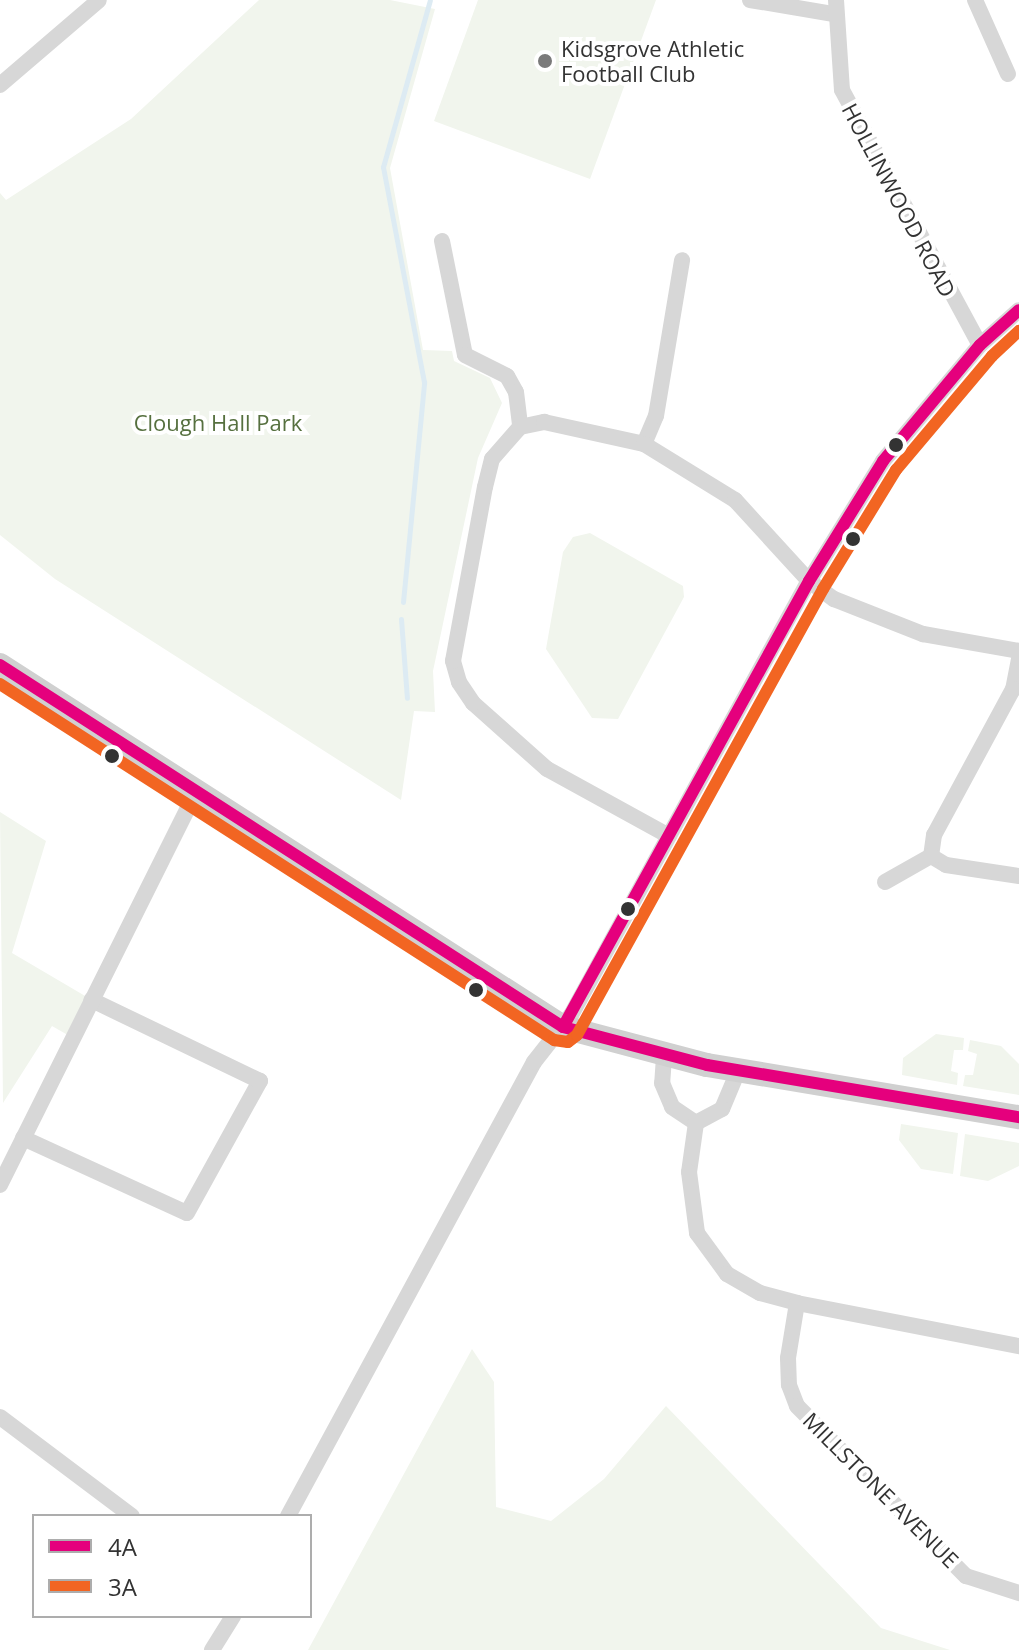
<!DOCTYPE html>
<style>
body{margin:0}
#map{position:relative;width:1019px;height:1650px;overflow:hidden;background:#fff;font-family:"Open Sans",sans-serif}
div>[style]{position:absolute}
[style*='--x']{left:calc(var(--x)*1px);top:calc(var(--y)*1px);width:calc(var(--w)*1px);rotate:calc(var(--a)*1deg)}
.green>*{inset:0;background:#f1f5ed}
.stream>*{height:5px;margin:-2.5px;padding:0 2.5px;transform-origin:2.5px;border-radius:2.5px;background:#ddebf3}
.street>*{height:16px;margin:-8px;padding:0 8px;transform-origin:8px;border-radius:8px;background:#d7d7d7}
.secondary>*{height:24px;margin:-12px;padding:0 12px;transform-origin:12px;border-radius:12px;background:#d0d0d0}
.bus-1>*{height:12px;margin:-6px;padding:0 6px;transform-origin:6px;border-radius:6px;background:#e5007d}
.bus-2>*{height:12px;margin:-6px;padding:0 6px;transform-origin:6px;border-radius:6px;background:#f26522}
.dots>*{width:22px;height:22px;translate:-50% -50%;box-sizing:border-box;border:4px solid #fff;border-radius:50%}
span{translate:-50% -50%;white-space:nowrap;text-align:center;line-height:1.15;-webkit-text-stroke:8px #fff;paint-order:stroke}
.poi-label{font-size:22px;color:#333}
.left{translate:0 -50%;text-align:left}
.street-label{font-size:22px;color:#333}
.park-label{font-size:22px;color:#56703f}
.legend{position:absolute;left:32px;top:1514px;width:280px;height:104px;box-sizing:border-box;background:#fff;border:2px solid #adadad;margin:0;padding:10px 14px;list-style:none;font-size:24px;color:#333}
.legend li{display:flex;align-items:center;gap:16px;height:40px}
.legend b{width:40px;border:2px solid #adadad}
</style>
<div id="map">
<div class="green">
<i style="clip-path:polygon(259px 0,390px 0,435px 9px,390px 168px,423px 350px,452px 351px,454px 361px,490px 378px,502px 403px,478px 458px,433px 671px,435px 712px,414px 711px,401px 800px,55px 579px,0 535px,0 193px,6px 200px,131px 119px)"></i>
<i style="clip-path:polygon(478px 0,656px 0,590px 179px,434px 121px)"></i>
<i style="clip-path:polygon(590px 533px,683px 586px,684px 597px,618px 719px,592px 718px,546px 649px,563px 552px,573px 537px)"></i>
<i style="clip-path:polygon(0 812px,46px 841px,12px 953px,92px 1000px,73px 1038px,52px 1026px,3px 1103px)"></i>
<i style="clip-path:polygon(936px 1034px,964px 1038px,963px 1050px,954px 1050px,951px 1071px,958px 1073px,957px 1085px,902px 1075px,903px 1058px)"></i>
<i style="clip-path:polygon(970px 1040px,1001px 1046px,1019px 1064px,1019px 1095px,963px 1086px,965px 1075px,973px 1075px,977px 1054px,968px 1051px)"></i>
<i style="clip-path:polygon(901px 1124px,958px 1133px,953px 1174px,921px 1169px,899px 1140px)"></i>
<i style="clip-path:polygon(965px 1134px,1019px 1143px,1019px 1166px,988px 1181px,960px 1176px)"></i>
<i style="clip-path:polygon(472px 1349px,494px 1382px,496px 1507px,551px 1521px,604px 1479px,666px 1406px,881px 1628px,950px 1650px,308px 1650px)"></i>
</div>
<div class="stream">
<i style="--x:403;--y:602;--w:221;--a:-84.5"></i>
<i style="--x:424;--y:382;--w:219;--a:-100.8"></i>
<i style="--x:383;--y:167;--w:173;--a:-74.3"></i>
<i style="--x:401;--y:619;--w:79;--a:85.7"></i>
</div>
<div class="street">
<i style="--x:750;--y:0;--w:85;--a:9.5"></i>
<i style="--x:836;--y:0;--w:90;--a:86.2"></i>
<i style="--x:842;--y:90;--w:290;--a:61.6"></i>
<i style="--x:975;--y:0;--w:81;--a:66"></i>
<i style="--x:0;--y:85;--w:130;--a:-40.6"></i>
<i style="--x:442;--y:241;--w:116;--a:78.6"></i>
<i style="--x:465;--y:355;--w:47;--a:26.6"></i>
<i style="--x:507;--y:376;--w:18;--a:61"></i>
<i style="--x:516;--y:392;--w:35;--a:83"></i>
<i style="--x:644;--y:444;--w:30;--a:-67"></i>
<i style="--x:656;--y:416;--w:158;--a:-80.5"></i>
<i style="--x:1019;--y:659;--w:31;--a:101"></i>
<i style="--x:1013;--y:689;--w:166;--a:118.4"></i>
<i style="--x:934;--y:835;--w:21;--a:98"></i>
<i style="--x:931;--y:856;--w:17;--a:31"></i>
<i style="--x:946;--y:865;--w:74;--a:8.6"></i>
<i style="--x:669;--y:836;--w:139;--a:-151.2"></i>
<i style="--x:547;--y:769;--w:99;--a:-138.3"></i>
<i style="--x:473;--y:703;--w:25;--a:-124"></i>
<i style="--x:459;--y:682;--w:22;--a:-106"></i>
<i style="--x:453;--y:661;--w:177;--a:-79.6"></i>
<i style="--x:485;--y:487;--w:29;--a:-76"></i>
<i style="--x:492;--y:459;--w:43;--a:-48.8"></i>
<i style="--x:520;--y:427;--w:25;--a:-12"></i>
<i style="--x:544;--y:422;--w:102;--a:12.4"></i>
<i style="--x:644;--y:444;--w:107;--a:31.6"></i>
<i style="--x:735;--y:500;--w:110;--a:47.6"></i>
<i style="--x:809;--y:581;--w:31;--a:36"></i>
<i style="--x:834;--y:599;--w:96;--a:21.5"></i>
<i style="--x:923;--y:634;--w:97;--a:10"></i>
<i style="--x:885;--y:882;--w:53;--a:-29.5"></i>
<i style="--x:664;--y:1057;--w:26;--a:94"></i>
<i style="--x:662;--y:1083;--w:26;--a:67"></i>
<i style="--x:672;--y:1107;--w:29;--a:34"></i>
<i style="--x:738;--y:1071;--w:41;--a:112.8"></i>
<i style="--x:722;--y:1109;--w:30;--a:152"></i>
<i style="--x:696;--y:1123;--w:49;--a:98.1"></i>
<i style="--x:689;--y:1172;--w:62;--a:82.5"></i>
<i style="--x:697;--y:1233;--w:51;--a:53.8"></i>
<i style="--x:727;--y:1274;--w:38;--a:30"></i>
<i style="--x:760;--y:1293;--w:38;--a:15"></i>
<i style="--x:797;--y:1303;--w:226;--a:11"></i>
<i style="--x:23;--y:1138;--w:180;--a:24.6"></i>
<i style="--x:187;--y:1213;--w:151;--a:-61.1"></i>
<i style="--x:260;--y:1081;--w:187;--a:-154.3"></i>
<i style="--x:0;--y:1185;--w:439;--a:-63.5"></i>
<i style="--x:797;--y:1303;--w:56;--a:99.3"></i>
<i style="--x:788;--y:1358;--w:27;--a:88"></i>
<i style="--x:789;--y:1385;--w:22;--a:69"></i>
<i style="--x:797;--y:1406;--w:240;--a:45.2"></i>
<i style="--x:966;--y:1576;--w:56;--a:17.8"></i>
<i style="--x:0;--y:1417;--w:165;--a:36.9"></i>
<i style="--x:288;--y:1516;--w:516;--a:-61.55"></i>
<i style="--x:534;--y:1062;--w:60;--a:-51.8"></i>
<i style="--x:571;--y:1015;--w:495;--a:-61.3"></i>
<i style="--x:809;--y:581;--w:141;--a:-58.3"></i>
<i style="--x:883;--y:461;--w:151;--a:-50.1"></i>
<i style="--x:980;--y:345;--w:52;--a:-41.9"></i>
<i style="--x:212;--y:1650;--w:40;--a:-58"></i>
</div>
<div class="secondary">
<i style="--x:0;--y:665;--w:669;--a:32.74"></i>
<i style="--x:563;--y:1027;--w:149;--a:14.8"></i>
<i style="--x:707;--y:1065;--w:316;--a:9.5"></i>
</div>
<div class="bus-1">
<i style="--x:0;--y:665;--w:669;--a:32.74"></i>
<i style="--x:563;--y:1027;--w:149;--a:14.8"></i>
<i style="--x:707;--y:1065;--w:316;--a:9.5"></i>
<i style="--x:563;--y:1027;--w:509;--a:-61.12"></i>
<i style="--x:809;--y:581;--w:141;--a:-58.3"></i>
<i style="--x:883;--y:461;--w:151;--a:-50.1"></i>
<i style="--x:980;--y:345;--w:52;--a:-41.9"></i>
</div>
<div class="bus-2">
<i style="--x:0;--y:684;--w:659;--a:32.72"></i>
<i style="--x:554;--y:1040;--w:14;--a:8"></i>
<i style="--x:568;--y:1042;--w:11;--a:-38"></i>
<i style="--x:577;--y:1035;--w:509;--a:-61.12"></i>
<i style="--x:823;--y:589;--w:140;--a:-58.5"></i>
<i style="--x:896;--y:470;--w:149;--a:-49.9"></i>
<i style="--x:992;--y:356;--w:37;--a:-43"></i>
</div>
<div class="dots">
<i style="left:545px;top:61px;background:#7a7a7a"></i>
<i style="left:896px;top:445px;background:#333"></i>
<i style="left:853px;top:539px;background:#333"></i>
<i style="left:112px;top:756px;background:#333"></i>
<i style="left:628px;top:909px;background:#333"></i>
<i style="left:476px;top:990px;background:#333"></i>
</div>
<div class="poi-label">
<span class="left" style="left:561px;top:61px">Kidsgrove Athletic<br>Football Club</span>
</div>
<div class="street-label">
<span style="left:899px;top:200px;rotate:62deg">HOLLINWOOD ROAD</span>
<span style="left:881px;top:1490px;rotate:45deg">MILLSTONE AVENUE</span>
</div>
<div class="park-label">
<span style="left:218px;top:423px">Clough Hall Park</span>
</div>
<ul class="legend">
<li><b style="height:10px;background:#e5007d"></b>4A</li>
<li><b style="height:10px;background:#f26522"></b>3A</li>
</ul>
</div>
